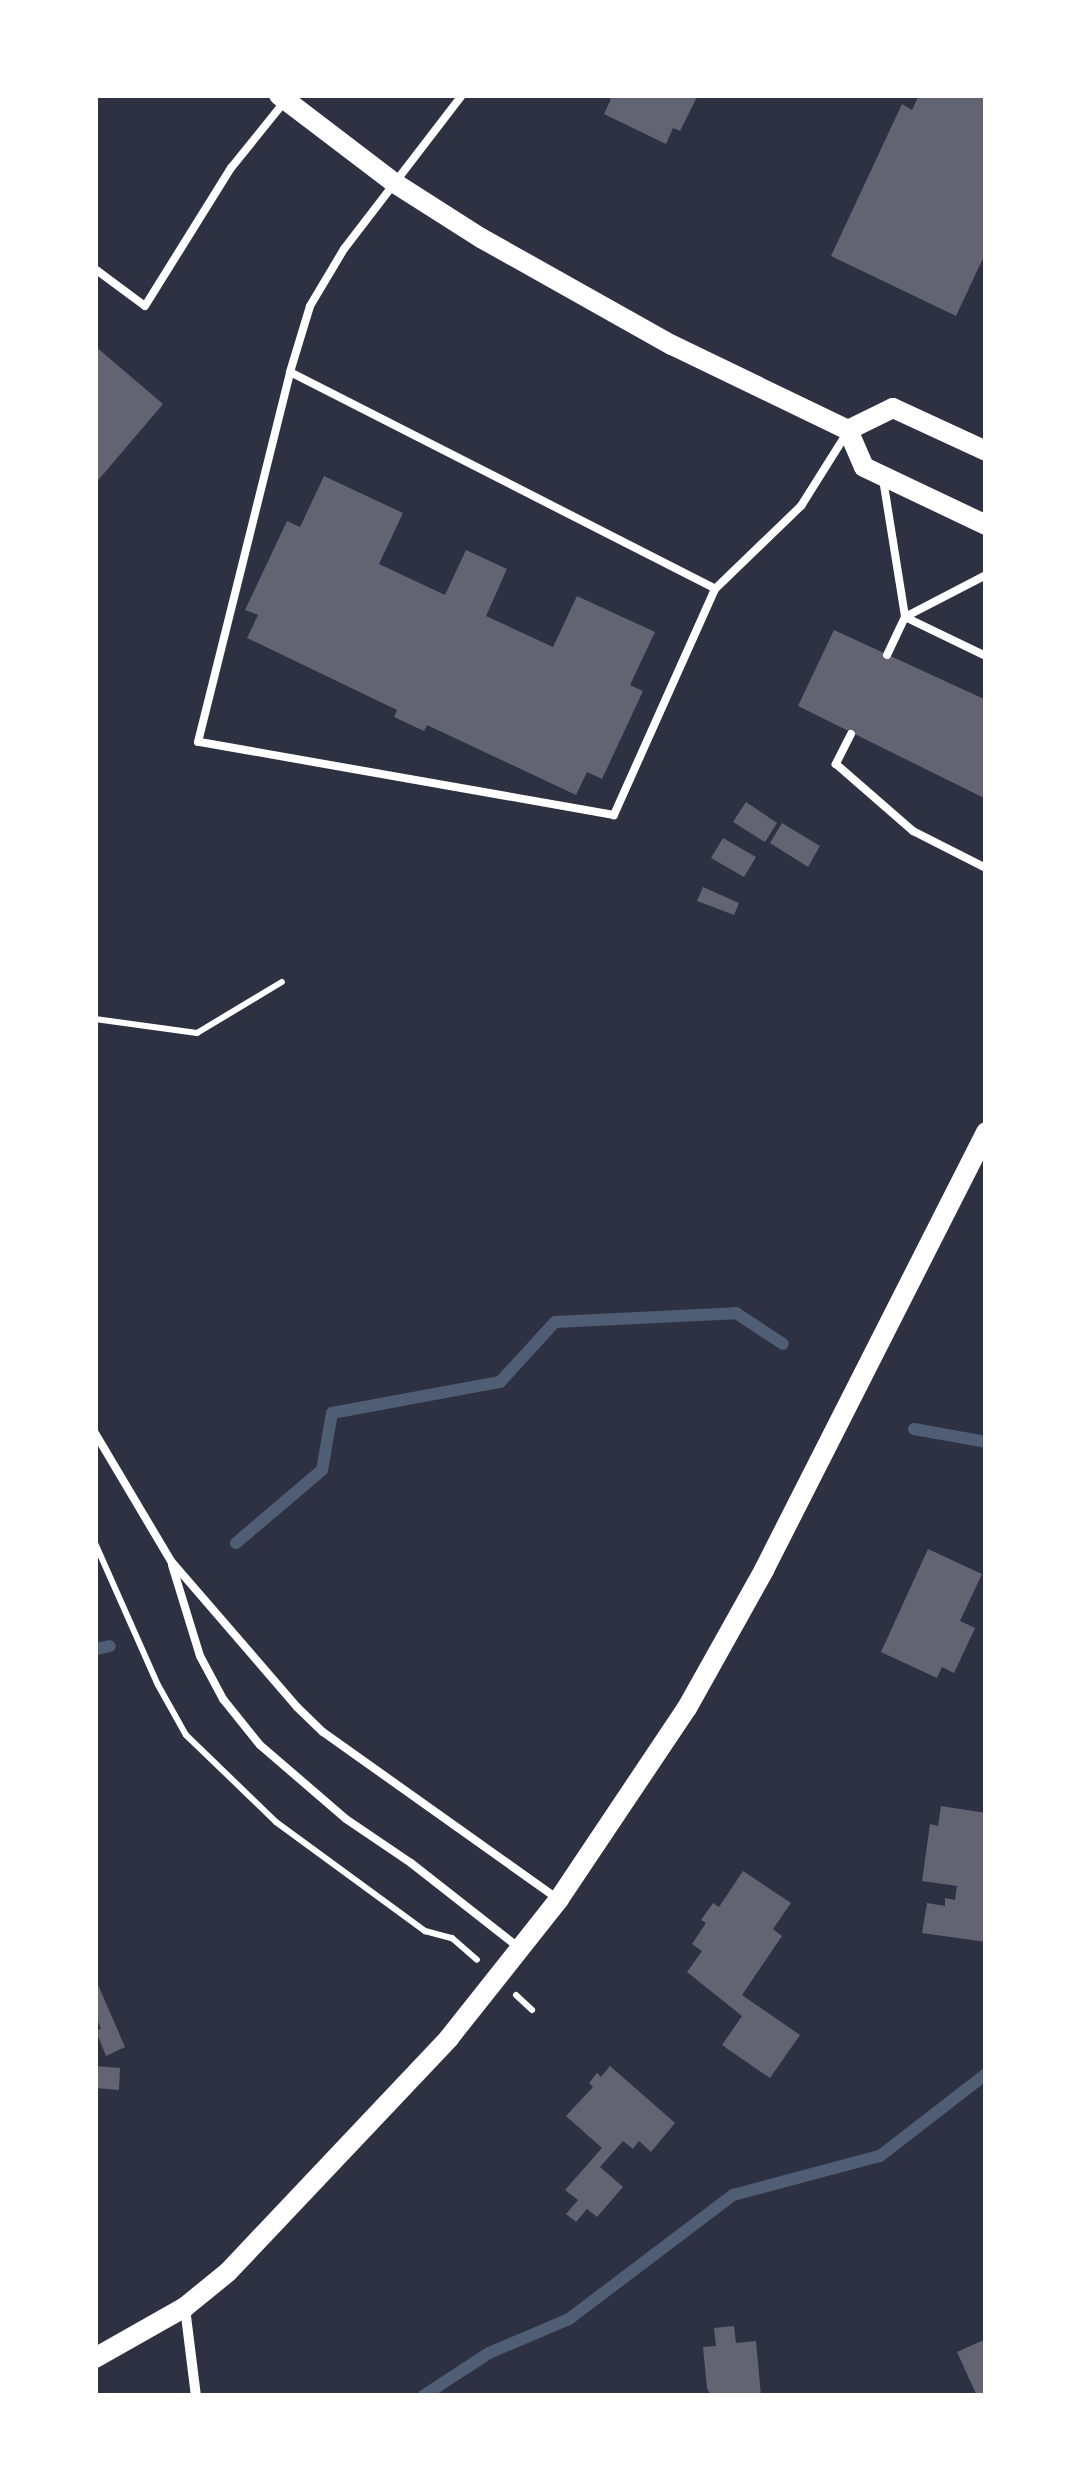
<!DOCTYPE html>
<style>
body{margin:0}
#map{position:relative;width:1081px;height:2491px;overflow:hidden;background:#2d3142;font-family:"IBM Plex Sans",sans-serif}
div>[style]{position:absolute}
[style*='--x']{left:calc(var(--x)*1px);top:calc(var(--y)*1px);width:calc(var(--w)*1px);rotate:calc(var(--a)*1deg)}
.stream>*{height:12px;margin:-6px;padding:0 6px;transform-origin:6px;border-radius:6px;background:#4f5d75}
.building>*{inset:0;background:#626471}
.path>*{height:6px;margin:-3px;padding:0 3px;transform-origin:3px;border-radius:3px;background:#fff}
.service>*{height:8px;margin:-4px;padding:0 4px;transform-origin:4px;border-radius:4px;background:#fff}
.minor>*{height:10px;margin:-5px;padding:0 5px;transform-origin:5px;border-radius:5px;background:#fff}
.secondary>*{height:20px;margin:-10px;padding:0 10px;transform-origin:10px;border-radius:10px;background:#fff}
span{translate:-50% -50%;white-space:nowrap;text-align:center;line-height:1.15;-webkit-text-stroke:8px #fff;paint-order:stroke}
.frame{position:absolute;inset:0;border:98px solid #fff;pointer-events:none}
</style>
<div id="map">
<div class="stream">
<i style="--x:914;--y:1429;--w:73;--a:10.2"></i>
<i style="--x:236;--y:1543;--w:113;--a:-40.3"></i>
<i style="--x:322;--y:1470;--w:58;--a:-80"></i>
<i style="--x:332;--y:1413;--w:171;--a:-10.5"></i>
<i style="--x:500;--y:1382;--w:81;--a:-47.5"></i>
<i style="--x:555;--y:1322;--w:181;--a:-2.8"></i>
<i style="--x:736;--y:1313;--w:56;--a:33.4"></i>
<i style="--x:95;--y:1649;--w:15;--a:-11"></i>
<i style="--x:423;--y:2396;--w:79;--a:-33.1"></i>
<i style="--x:489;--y:2353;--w:87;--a:-23"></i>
<i style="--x:569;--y:2319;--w:206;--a:-37.1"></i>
<i style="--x:733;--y:2195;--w:152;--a:-14.9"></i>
<i style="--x:880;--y:2156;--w:134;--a:-37.7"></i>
</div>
<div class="building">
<i style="clip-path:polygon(603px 95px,698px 95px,680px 131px,673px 128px,666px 144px,604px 114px,611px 99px)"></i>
<i style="clip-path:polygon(919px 95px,986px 95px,986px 252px,956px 316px,831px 256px,902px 104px,912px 110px)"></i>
<i style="clip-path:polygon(95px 346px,163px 404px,95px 484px)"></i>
<i style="clip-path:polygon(324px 476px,403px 513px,379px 564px,445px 595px,466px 550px,507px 569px,486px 616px,553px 647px,577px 596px,655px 632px,630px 685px,643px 691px,602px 779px,587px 772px,576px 795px,427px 725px,424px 731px,394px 717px,397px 710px,247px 638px,258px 615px,245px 610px,287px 521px,300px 527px)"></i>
<i style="clip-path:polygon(834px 630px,984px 699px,986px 799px,798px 706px)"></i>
<i style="clip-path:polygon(746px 802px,777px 823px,765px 842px,733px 822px)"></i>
<i style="clip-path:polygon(782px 823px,820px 846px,808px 867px,770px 843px)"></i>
<i style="clip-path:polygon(723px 838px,756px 857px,744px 877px,711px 858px)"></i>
<i style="clip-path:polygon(703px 887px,739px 903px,734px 915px,697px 901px)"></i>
<i style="clip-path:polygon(928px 1549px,982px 1574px,960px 1621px,975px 1628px,954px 1673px,942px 1667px,937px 1678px,881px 1652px)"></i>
<i style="clip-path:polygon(941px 1806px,986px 1813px,986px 1942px,922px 1933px,927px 1903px,945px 1906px,945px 1898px,955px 1900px,957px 1886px,922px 1881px,930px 1824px,938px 1826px)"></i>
<i style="clip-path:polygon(743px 1871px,791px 1903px,773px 1929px,782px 1936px,742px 1995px,800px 2035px,770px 2078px,722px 2045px,742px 2016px,687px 1972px,702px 1951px,692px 1944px,706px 1923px,701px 1920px,713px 1903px,719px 1907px)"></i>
<i style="clip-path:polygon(95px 1978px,125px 2047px,106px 2056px,96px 2031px,101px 2029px,95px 2014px)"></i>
<i style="clip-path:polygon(95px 2066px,120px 2068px,119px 2090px,95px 2088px)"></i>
<i style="clip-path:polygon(610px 2066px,675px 2123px,651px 2152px,639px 2141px,633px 2149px,623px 2141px,600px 2167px,623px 2187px,597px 2217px,587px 2209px,576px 2222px,566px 2214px,578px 2200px,565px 2190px,602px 2148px,566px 2116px,593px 2087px,589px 2083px,597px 2073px,601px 2077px)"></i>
<i style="clip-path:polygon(734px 2326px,736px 2343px,756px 2341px,761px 2396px,711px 2396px,707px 2388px,703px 2347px,716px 2346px,714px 2328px)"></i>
<i style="clip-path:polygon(986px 2339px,986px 2396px,977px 2396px,957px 2352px)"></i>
</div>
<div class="path">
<i style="--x:95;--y:1019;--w:103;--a:7.8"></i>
<i style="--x:197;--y:1033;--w:99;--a:-31"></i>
<i style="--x:95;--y:1543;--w:155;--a:66.1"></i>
<i style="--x:158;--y:1685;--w:57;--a:60.8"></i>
<i style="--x:186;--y:1735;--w:125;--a:44"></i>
<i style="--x:276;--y:1822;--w:185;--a:36.2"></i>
<i style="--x:425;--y:1931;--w:28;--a:15"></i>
<i style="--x:452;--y:1938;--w:33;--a:41"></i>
<i style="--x:516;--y:1995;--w:22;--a:43"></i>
</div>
<div class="service">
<i style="--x:95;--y:269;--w:62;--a:36.5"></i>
<i style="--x:145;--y:306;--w:163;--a:-58.1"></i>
<i style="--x:231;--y:168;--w:86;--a:-51.1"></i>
<i style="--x:290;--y:372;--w:477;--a:27"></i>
<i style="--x:715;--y:589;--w:248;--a:114.1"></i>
<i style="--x:614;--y:815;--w:422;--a:-170"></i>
<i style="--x:198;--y:742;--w:381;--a:-76"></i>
<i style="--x:290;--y:372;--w:69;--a:-73.1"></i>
<i style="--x:310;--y:306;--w:66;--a:-59.2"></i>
<i style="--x:344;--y:249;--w:194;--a:-52.5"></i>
<i style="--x:883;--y:479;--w:140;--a:80.9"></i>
<i style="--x:905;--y:617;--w:42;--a:115.3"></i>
<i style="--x:715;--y:589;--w:120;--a:-44"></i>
<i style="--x:801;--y:506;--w:86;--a:-57.8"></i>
<i style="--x:905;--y:617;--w:91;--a:-27.4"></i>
<i style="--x:905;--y:617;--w:90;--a:25.7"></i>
<i style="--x:851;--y:734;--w:34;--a:117"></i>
<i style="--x:836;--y:764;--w:102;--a:41"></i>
<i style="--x:913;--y:831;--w:82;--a:26.9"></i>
<i style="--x:95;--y:1433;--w:149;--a:59.3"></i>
<i style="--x:171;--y:1561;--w:193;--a:49.2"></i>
<i style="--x:297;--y:1707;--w:36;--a:44"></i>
<i style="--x:323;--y:1732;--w:287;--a:35.4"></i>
<i style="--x:172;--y:1565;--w:95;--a:72.9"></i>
<i style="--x:200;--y:1656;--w:49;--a:61.9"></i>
<i style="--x:223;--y:1699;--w:59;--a:51.2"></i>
<i style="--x:260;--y:1745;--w:113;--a:40.7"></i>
<i style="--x:346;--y:1819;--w:78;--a:34.1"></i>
<i style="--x:411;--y:1863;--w:136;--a:38.1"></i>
</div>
<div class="minor">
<i style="--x:185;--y:2308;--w:89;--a:82.9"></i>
</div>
<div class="secondary">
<i style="--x:279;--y:95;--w:143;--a:37.3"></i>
<i style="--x:393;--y:182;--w:104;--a:32.5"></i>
<i style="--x:481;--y:238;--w:219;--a:29.3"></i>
<i style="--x:672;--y:345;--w:195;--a:25.8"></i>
<i style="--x:848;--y:430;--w:40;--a:66.6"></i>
<i style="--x:864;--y:467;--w:135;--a:25.4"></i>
<i style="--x:848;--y:430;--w:50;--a:-26.1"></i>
<i style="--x:893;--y:408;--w:102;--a:24.8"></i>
<i style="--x:95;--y:2358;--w:103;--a:-29.5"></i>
<i style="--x:185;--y:2307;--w:55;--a:-39.1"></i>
<i style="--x:228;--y:2272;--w:322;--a:-46.6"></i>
<i style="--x:449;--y:2038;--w:177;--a:-51.6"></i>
<i style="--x:559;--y:1899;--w:230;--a:-56.2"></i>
<i style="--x:687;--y:1708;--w:158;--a:-60.8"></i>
<i style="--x:764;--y:1570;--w:491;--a:-63.1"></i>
</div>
<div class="frame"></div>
</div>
